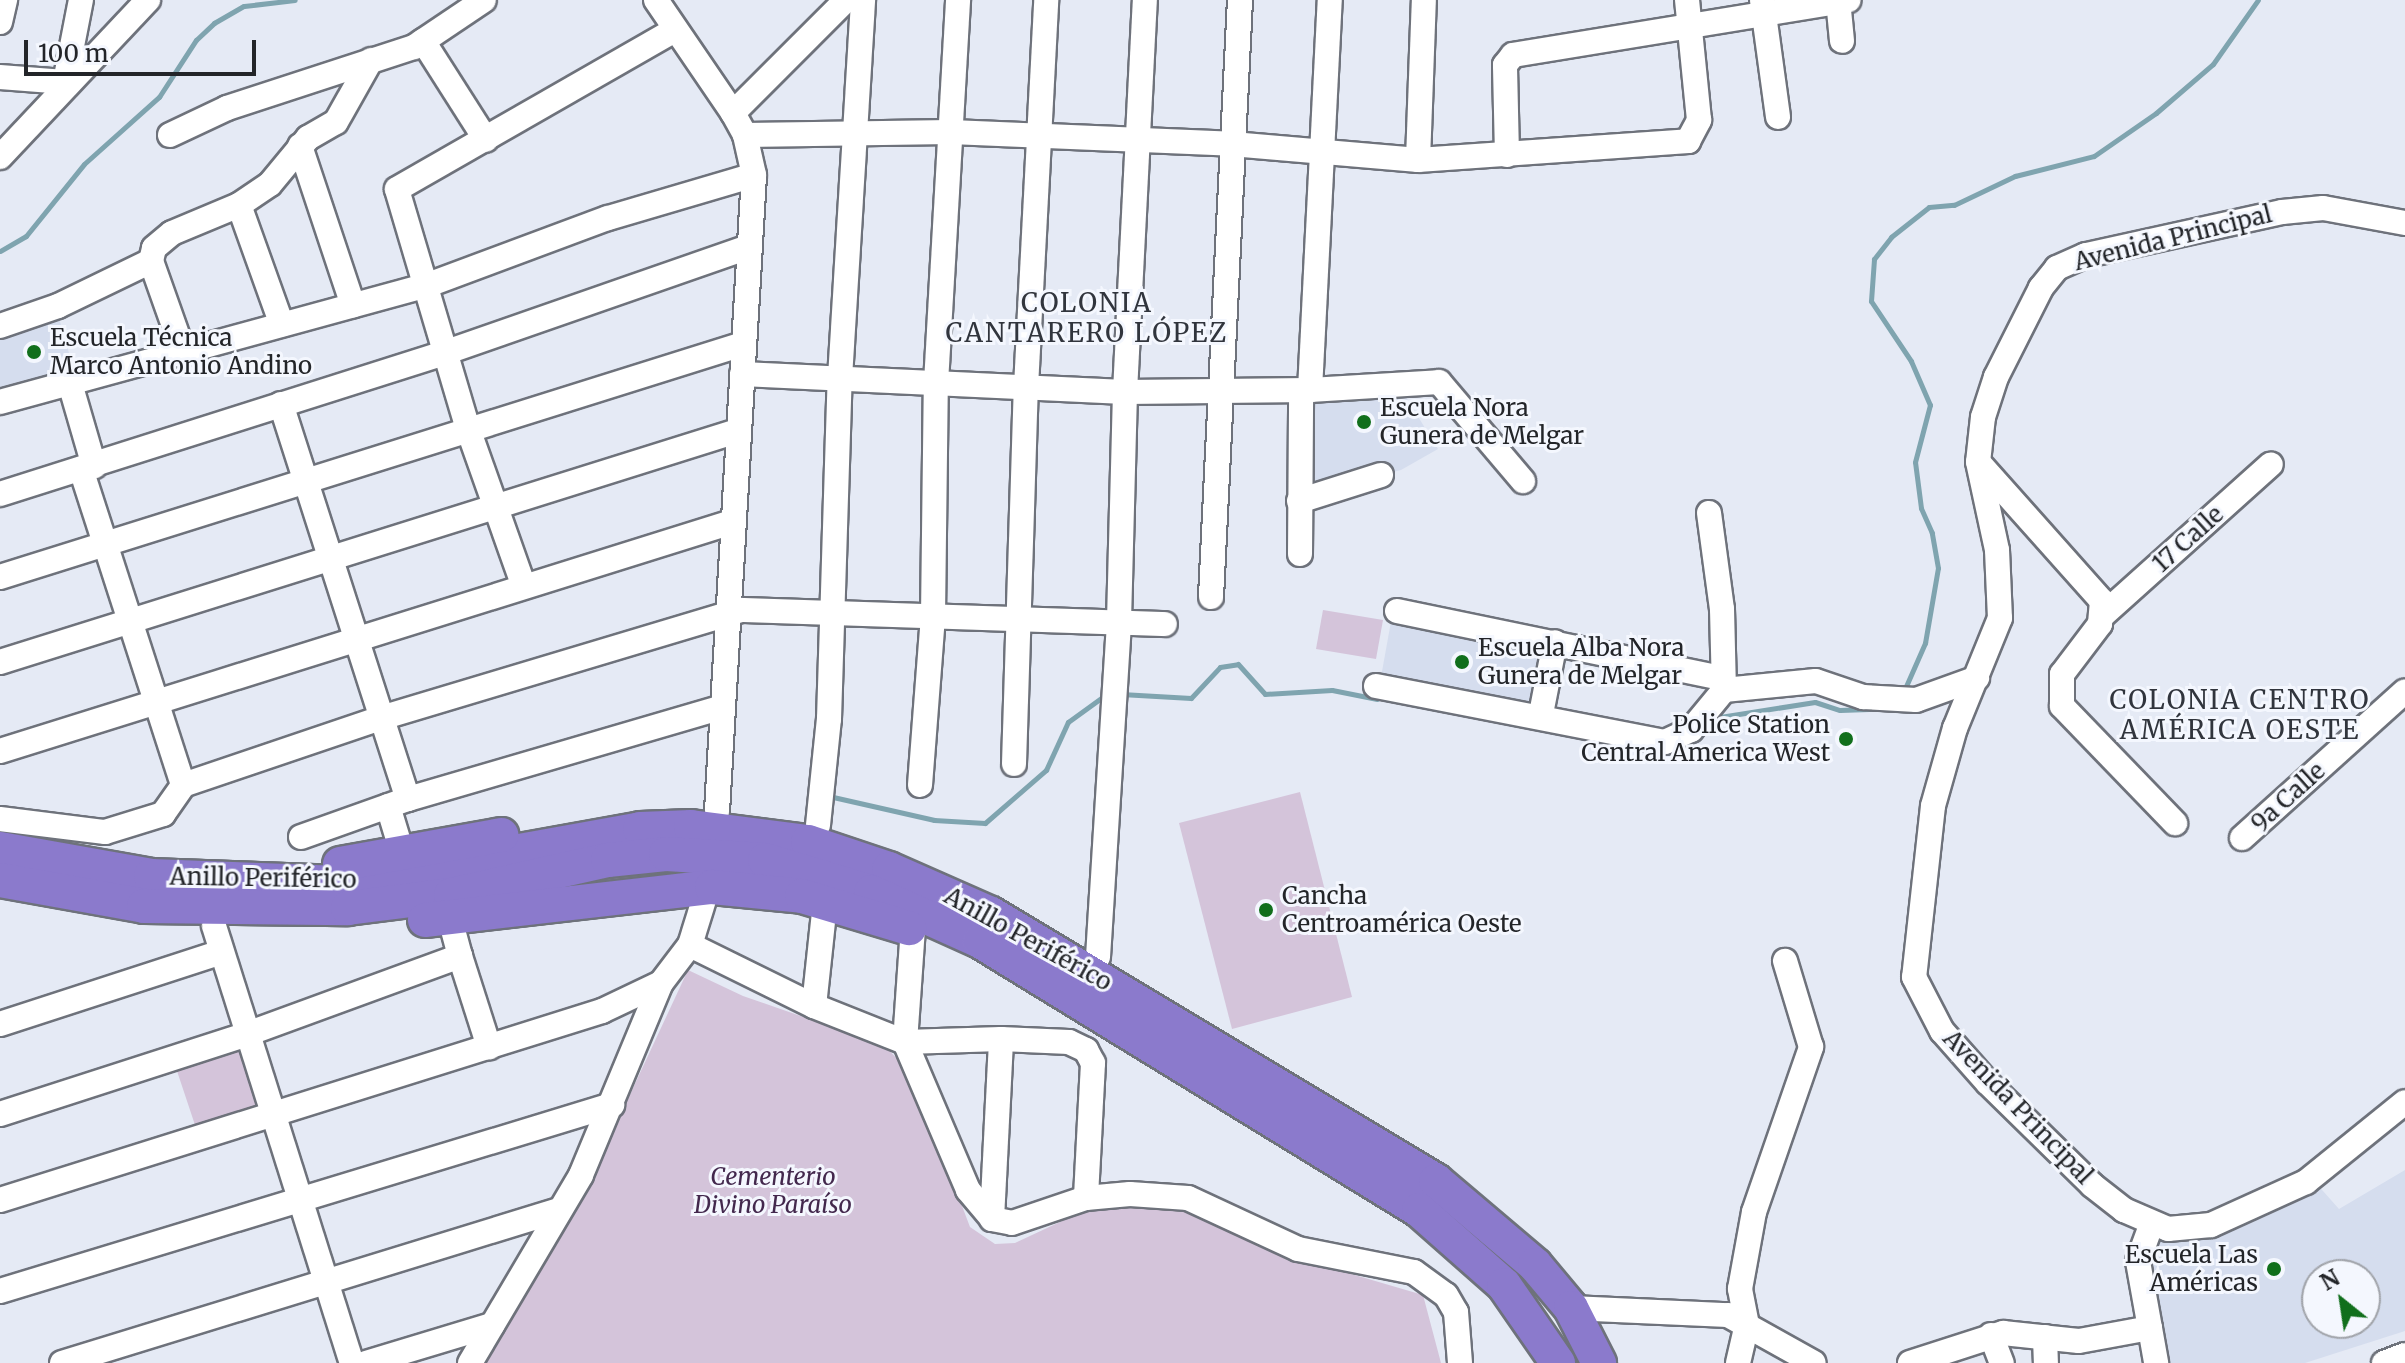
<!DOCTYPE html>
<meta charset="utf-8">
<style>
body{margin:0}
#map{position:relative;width:2405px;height:1363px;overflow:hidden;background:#e5eaf5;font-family:Merriweather,serif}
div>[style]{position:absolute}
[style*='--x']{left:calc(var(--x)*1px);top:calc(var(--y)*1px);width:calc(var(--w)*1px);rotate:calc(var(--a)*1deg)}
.built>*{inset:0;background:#d5ddee}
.green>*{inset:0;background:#d4c4da}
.stream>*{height:5px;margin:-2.5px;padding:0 2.5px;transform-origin:2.5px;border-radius:2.5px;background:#7fa4af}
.roads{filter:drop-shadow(2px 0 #6e727b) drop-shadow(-2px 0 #6e727b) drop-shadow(0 2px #6e727b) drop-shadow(0 -2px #6e727b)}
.minor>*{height:24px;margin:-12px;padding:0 12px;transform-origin:12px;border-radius:12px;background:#fff}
.highway>*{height:34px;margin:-17px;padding:0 17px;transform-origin:17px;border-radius:17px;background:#8b7acc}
.dots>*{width:22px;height:22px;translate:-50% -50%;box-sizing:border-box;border:4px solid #f4f7fe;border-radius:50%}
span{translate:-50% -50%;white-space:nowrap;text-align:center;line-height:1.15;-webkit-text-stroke:6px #f4f7fe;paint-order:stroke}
.street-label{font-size:24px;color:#232529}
.poi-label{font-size:24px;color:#232529}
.left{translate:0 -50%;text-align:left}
.right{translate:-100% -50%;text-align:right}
.park-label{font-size:24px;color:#43284d;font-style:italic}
.neighbourhood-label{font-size:26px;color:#31353d;letter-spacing:2px}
.north{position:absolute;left:2301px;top:1259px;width:80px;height:80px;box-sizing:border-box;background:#f4f7fe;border:2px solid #a0a3a9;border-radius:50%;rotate:330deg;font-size:22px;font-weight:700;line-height:32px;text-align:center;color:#232529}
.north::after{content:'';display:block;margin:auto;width:28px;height:36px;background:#116f1c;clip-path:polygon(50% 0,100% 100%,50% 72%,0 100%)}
.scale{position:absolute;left:24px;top:40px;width:232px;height:36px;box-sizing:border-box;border:4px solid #232529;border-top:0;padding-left:10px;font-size:24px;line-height:28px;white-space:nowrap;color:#232529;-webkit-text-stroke:6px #f4f7fe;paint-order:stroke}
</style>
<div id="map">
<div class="built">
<i style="clip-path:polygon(57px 311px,75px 374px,0 397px,0 330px)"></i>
<i style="clip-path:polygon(1401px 389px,1438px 449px,1401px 470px,1305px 494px,1306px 395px)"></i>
<i style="clip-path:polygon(1392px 616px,1544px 647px,1532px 704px,1381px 677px)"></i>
<i style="clip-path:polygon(evenodd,2405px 1170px,2405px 1331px,2305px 1363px,2163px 1363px,2142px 1262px,2153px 1231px,2315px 1182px,2339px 1209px,2405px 1170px,2317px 1275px,2365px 1275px,2365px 1323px,2317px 1323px,2317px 1275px)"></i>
</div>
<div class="green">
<i style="clip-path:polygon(1323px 610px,1383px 620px,1376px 659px,1316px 649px)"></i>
<i style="clip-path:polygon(1300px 792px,1352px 997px,1232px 1029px,1179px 823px)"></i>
<i style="clip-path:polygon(688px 970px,743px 996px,884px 1045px,901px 1063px,931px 1124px,970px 1227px,995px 1244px,1015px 1243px,1092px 1207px,1188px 1209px,1290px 1256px,1423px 1295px,1441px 1363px,483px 1363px,585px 1191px)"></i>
<i style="clip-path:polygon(240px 1050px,260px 1111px,197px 1131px,177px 1071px)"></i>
</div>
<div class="stream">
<i style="--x:0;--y:251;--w:30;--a:-30"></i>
<i style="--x:26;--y:236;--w:92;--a:-51.1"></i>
<i style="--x:84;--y:164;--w:101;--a:-41.8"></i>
<i style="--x:159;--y:97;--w:68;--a:-57"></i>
<i style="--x:196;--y:40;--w:25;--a:-43"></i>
<i style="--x:214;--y:23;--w:34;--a:-30"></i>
<i style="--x:244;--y:6;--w:51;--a:-6.7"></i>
<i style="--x:1903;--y:693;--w:55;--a:-66.3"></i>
<i style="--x:1925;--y:643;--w:76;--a:-80.2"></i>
<i style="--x:1938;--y:568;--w:36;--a:-100"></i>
<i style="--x:1932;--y:533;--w:27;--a:-114"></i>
<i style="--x:1921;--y:508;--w:46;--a:-97.4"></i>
<i style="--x:1915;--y:462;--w:59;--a:-75.3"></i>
<i style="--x:1930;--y:405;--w:48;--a:-113.4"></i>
<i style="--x:1911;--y:361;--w:72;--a:-123.7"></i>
<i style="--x:1871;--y:301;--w:42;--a:-85.9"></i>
<i style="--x:1874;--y:259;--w:28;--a:-52"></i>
<i style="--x:1891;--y:237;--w:48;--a:-38.3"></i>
<i style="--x:1929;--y:207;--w:25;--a:-5"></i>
<i style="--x:1954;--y:205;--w:68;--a:-25.4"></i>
<i style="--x:2015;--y:176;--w:81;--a:-14.2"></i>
<i style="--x:2094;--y:156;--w:75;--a:-34.7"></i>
<i style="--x:2156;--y:113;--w:75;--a:-40.7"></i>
<i style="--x:2213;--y:64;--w:78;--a:-54.9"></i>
<i style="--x:1121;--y:694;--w:70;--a:3.3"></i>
<i style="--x:1191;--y:698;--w:42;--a:-46.9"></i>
<i style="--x:1220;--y:667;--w:18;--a:-9"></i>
<i style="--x:1238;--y:664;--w:40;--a:48"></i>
<i style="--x:1265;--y:694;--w:67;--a:-3.4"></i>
<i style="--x:1332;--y:690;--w:46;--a:11.3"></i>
<i style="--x:1720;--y:717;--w:96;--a:-9"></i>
<i style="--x:1815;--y:702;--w:26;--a:18"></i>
<i style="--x:1840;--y:710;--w:36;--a:-2"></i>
<i style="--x:833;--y:797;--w:104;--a:12.8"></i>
<i style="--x:934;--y:820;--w:51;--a:3.4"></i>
<i style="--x:985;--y:823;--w:81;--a:-41"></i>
<i style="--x:1046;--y:770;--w:53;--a:-65.4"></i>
<i style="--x:1068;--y:722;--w:49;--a:-35.9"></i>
</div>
<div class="roads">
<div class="minor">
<i style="--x:656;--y:0;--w:137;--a:55.7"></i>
<i style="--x:733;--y:113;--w:25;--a:61"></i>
<i style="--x:745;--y:135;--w:41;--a:77.3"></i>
<i style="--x:754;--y:175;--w:637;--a:93.33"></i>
<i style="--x:1762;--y:0;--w:118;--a:82.2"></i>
<i style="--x:1838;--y:0;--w:41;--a:84.4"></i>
<i style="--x:0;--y:22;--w:23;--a:-77"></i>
<i style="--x:423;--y:41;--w:117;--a:57.5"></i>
<i style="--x:0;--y:77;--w:65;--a:4.4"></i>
<i style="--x:65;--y:82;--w:84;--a:-79"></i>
<i style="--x:733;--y:113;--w:160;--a:-45"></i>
<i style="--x:170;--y:135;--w:63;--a:-25.3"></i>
<i style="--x:227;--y:108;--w:197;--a:-18.1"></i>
<i style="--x:414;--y:47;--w:84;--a:-33.9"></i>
<i style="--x:745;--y:135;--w:206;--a:-0.8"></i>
<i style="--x:951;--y:132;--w:281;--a:2.4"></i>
<i style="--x:1232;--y:144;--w:187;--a:4.9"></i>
<i style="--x:1418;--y:160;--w:271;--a:-4"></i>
<i style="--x:1688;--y:141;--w:24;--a:-62"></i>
<i style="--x:1699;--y:120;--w:121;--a:-95.7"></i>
<i style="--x:300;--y:146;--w:168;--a:71.6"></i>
<i style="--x:1507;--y:155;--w:90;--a:-91.3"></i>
<i style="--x:1505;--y:65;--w:13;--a:-51"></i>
<i style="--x:1513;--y:55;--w:340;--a:-9.3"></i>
<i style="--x:0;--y:157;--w:216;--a:-46.7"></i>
<i style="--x:1418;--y:160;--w:160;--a:-87.9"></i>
<i style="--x:239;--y:205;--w:127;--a:70.3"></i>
<i style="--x:2405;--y:223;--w:83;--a:-169.6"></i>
<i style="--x:2323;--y:208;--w:41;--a:174.4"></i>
<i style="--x:2282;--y:212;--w:201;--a:167.6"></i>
<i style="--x:2086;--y:255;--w:32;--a:156"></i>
<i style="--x:2057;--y:268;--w:26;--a:129"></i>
<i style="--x:2041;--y:288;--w:100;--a:116.8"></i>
<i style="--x:1996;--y:377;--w:42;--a:108"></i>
<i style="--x:1983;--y:417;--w:45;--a:96.3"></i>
<i style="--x:1978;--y:462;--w:90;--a:77.8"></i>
<i style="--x:1997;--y:550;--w:68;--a:87.5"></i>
<i style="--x:2000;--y:618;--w:119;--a:112.2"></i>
<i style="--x:1955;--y:728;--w:81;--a:105.8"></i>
<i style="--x:1933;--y:806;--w:172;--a:96.3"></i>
<i style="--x:1914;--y:977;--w:61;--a:62.6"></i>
<i style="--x:1942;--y:1031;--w:69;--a:48.5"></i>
<i style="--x:1988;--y:1083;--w:146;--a:44.4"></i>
<i style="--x:2092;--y:1185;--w:41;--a:38"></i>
<i style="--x:2124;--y:1210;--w:48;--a:23.4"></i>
<i style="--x:2168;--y:1229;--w:43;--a:-5.3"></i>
<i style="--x:2211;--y:1225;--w:104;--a:-24.4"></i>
<i style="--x:2306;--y:1182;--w:127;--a:-38.9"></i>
<i style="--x:151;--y:261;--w:13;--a:-77"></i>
<i style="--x:154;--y:248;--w:23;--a:-40"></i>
<i style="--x:172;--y:233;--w:73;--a:-22.7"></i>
<i style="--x:239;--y:205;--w:37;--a:-34"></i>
<i style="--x:270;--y:184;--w:60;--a:-50.4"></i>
<i style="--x:308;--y:138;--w:32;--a:-30"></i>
<i style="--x:336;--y:122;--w:71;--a:-60.6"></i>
<i style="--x:0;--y:326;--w:61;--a:-19"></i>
<i style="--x:58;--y:306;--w:103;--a:-25.8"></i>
<i style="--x:151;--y:261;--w:99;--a:70.5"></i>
<i style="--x:742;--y:374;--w:383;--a:2.7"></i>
<i style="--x:1125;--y:392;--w:185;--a:-0.6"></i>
<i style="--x:1310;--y:390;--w:391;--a:-87.1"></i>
<i style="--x:69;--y:380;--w:90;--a:73.8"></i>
<i style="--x:1310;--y:390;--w:129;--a:-3.5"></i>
<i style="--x:1439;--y:382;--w:130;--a:49.7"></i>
<i style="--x:0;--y:402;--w:441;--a:-15.3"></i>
<i style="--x:425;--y:286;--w:195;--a:-20.4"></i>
<i style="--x:608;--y:218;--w:152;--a:-16.4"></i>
<i style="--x:281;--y:404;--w:415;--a:72.2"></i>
<i style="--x:1979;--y:463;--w:185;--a:48.3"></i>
<i style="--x:2102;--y:601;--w:23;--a:95"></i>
<i style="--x:2100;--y:624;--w:63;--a:127.2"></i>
<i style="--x:2062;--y:674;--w:32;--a:90"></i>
<i style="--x:2062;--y:706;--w:163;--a:46"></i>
<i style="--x:81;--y:469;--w:332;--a:72.1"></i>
<i style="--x:0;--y:494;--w:469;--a:-17.6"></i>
<i style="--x:447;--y:352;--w:319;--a:-19.2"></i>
<i style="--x:1299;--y:501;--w:86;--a:-17.6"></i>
<i style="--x:1709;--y:513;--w:97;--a:82.3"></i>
<i style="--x:1722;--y:609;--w:81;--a:88.6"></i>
<i style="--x:1300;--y:554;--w:163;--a:-89.6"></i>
<i style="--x:0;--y:577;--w:779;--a:-17.41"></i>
<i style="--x:523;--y:584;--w:164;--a:-109.5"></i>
<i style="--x:468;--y:429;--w:250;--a:-106.5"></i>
<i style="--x:397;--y:189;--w:320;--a:-29.8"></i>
<i style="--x:1211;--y:597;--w:598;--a:-87.22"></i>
<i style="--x:1397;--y:611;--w:331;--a:11.7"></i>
<i style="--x:2104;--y:614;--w:224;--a:-41.9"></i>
<i style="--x:0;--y:662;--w:772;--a:-17.4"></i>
<i style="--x:1376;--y:686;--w:294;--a:11"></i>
<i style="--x:1665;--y:742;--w:29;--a:-25"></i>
<i style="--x:1691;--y:730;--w:52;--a:-50.5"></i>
<i style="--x:1724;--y:690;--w:92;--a:-5.6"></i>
<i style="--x:1816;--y:681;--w:50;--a:18.8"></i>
<i style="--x:1863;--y:697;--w:53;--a:3.2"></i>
<i style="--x:1916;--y:700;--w:65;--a:-19.8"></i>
<i style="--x:1541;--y:714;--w:73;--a:-79"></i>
<i style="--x:0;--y:751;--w:767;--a:-17.37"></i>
<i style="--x:1014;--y:764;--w:377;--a:-88.2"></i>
<i style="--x:1026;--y:387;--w:388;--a:-87"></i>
<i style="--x:920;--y:785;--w:169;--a:-85.6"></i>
<i style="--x:933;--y:616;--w:233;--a:-89.3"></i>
<i style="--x:936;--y:383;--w:384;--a:-86.7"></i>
<i style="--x:388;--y:806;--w:45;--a:73.2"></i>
<i style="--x:0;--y:819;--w:106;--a:7.1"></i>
<i style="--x:105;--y:832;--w:61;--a:-17.2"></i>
<i style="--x:163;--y:814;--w:35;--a:-55"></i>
<i style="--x:183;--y:785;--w:209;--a:-18.7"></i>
<i style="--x:381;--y:718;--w:376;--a:-16.7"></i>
<i style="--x:741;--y:610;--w:424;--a:1.9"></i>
<i style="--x:818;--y:825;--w:107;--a:-84.1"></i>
<i style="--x:829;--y:719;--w:341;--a:-88.2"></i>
<i style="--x:840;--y:378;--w:379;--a:-86.5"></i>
<i style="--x:301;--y:837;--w:114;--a:-19.6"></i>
<i style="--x:408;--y:799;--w:327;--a:-16.3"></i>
<i style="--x:2242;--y:838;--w:219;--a:-42"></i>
<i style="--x:214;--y:926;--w:458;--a:72.5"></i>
<i style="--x:690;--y:945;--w:138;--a:26.2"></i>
<i style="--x:814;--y:1006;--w:98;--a:21.6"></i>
<i style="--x:905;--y:1042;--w:161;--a:66.9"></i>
<i style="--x:968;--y:1190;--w:38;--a:50"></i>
<i style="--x:992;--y:1219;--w:20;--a:11"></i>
<i style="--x:1012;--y:1223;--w:78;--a:-18.7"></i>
<i style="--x:1086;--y:1198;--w:44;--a:-5.2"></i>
<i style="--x:1130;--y:1194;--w:58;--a:3.9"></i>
<i style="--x:1188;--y:1198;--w:121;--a:24.9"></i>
<i style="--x:1298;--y:1249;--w:118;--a:11.2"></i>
<i style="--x:1414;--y:1272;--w:39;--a:36"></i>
<i style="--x:1446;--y:1295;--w:20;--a:60"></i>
<i style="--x:1456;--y:1312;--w:51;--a:85.5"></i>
<i style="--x:460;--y:956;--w:96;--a:72.3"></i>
<i style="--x:1098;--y:957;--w:337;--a:-86.4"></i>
<i style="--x:1119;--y:621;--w:229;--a:-88.5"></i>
<i style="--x:1125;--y:392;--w:393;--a:-87.1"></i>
<i style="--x:814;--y:1006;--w:104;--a:-83.9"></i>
<i style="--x:0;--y:1024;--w:233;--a:-18"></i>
<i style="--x:905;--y:1042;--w:96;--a:-1.8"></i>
<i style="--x:1001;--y:1039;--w:68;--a:2.5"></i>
<i style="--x:1069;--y:1042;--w:19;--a:25"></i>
<i style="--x:1086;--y:1050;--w:15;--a:62"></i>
<i style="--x:1093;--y:1063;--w:135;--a:93"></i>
<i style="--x:905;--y:1042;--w:113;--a:-86"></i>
<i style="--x:0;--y:1114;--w:260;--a:-17.9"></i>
<i style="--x:247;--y:1034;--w:227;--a:-20.1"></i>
<i style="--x:460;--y:956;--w:39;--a:-105"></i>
<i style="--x:0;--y:1200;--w:631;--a:-17.43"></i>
<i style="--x:602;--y:1011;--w:65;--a:-25.4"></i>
<i style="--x:992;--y:1219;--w:180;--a:-87.1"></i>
<i style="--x:0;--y:1291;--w:640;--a:-16.91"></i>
<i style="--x:1571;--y:1308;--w:157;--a:2.6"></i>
<i style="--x:1728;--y:1315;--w:98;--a:29.2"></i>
<i style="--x:2150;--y:1328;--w:36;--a:80"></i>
<i style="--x:1991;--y:1335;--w:30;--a:69"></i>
<i style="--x:2045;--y:1337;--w:26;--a:88"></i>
<i style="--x:62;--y:1363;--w:520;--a:-17.11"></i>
<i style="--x:366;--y:1363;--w:132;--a:-16.8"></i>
<i style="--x:470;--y:1363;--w:218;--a:-59.4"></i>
<i style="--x:581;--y:1175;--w:208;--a:-67.4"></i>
<i style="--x:661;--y:983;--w:48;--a:-52.7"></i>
<i style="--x:690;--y:945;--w:74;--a:-72.8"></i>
<i style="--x:1738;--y:1363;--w:39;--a:-77"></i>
<i style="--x:1747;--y:1325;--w:37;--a:-101"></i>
<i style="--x:1740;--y:1289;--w:78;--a:-79.7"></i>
<i style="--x:1754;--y:1212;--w:175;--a:-70.9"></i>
<i style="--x:1811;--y:1047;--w:90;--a:-106.8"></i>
<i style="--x:1910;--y:1363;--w:98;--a:-17.9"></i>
<i style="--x:2003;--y:1333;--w:76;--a:6"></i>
<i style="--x:2079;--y:1341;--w:72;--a:-10.4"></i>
<i style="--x:2150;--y:1328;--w:68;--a:-100.2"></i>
<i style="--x:2138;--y:1261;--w:40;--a:-69.8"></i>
<i style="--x:2384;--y:1363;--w:22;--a:-21"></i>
</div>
<div class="highway">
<i style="--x:0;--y:849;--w:153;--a:10.1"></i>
<i style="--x:151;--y:876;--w:190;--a:2.1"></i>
<i style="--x:341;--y:883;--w:304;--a:-10.2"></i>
<i style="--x:640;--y:829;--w:51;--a:-2.2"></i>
<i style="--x:691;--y:827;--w:118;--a:7.3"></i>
<i style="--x:808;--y:842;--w:85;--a:18.4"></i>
<i style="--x:889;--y:869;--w:111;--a:23.8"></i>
<i style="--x:991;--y:914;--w:519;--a:30.96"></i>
<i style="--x:1436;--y:1181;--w:130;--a:40.3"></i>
<i style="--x:1535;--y:1265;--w:56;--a:50.1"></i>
<i style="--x:1571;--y:1308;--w:62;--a:63"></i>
<i style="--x:340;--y:864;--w:164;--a:-10.2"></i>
<i style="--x:0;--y:880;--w:146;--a:10.2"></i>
<i style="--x:144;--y:906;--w:204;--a:0.6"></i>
<i style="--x:348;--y:908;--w:104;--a:-7.2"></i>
<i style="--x:451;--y:895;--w:161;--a:-12.6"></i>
<i style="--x:608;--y:860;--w:58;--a:-5.9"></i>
<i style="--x:666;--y:854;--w:99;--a:3.5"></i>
<i style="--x:765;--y:860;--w:111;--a:16.8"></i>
<i style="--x:871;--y:892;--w:120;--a:24.2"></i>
<i style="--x:980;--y:941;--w:515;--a:31.5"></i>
<i style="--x:1419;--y:1210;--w:113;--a:41.4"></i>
<i style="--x:1504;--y:1285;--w:95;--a:55.3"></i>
<i style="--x:425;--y:920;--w:289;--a:-6.6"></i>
<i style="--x:712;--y:887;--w:90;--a:5.7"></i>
<i style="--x:802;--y:896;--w:112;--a:16.7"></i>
</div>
</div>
<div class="dots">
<i style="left:34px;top:352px;background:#116f1c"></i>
<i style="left:1364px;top:422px;background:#116f1c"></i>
<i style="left:1462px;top:662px;background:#116f1c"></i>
<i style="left:1846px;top:739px;background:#116f1c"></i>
<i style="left:1266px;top:910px;background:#116f1c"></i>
<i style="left:2274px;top:1269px;background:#116f1c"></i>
</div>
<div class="street-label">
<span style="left:2173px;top:238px;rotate:-14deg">Avenida Principal</span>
<span style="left:2188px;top:539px;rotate:-42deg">17 Calle</span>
<span style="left:2288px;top:797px;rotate:-42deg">9a Calle</span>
<span style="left:263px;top:878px;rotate:1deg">Anillo Periférico</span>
<span style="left:1028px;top:939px;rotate:29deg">Anillo Periférico</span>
<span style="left:2018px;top:1107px;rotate:46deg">Avenida Principal</span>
</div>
<div class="poi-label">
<span class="left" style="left:50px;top:352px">Escuela Técnica<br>Marco Antonio Andino</span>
<span class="left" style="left:1380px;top:422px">Escuela Nora<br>Gunera de Melgar</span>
<span class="left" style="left:1478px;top:662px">Escuela Alba Nora<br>Gunera de Melgar</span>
<span class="right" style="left:1830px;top:739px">Police Station<br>Central America West</span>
<span class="left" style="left:1282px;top:910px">Cancha<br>Centroamérica Oeste</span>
<span class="right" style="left:2258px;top:1269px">Escuela Las<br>Américas</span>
</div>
<div class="park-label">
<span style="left:773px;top:1191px">Cementerio<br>Divino Paraíso</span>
</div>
<div class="neighbourhood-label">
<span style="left:1087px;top:318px">COLONIA<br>CANTARERO LÓPEZ</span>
<span style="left:2240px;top:715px">COLONIA CENTRO<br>AMÉRICA OESTE</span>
</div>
<div class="north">N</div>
<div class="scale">100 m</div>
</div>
